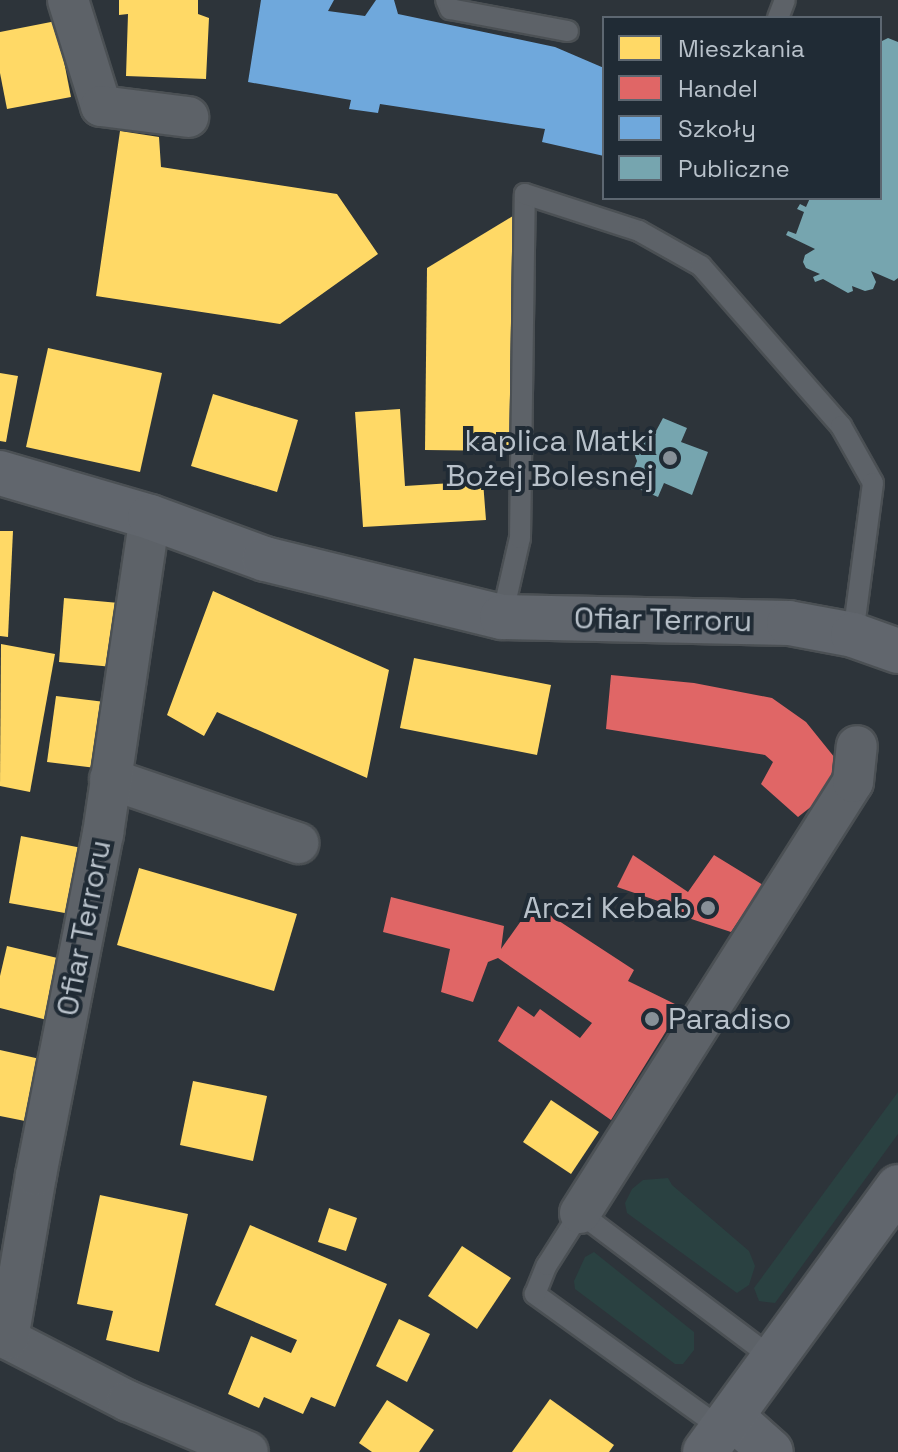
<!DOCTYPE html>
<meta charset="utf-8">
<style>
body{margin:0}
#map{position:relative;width:898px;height:1452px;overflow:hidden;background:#2d343a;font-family:"Space Grotesk",sans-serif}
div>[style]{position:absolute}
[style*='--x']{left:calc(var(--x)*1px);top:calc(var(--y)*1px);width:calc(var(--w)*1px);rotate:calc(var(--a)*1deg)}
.green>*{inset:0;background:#2a4141}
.homes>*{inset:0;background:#ffd966}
.shops>*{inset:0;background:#e06666}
.schools>*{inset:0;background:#6fa8dc}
.public>*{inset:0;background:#76a5af}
.roads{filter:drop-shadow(2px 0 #4b5054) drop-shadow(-2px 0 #4b5054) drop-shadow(0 2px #4b5054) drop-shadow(0 -2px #4b5054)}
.lane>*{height:20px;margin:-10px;padding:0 10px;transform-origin:10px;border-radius:10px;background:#5d6268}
.street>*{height:40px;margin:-20px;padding:0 20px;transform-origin:20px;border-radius:20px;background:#5d6268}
.secondary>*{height:44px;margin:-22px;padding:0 22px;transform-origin:22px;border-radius:22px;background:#61666d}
.dots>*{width:22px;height:22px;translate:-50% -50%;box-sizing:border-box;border:4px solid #202b35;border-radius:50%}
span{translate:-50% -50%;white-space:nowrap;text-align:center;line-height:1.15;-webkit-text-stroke:8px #202b35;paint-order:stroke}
.poi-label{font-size:30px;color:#b8c1ca}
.right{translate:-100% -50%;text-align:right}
.left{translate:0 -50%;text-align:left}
.street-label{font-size:30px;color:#b8c1ca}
.legend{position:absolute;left:602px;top:16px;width:280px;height:184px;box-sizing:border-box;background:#202b35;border:2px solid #5d6771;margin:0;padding:10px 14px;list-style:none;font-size:24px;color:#b8c1ca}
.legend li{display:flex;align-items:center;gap:16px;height:40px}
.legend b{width:40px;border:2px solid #5d6771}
</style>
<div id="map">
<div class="green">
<i style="clip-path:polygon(898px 1092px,898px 1134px,775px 1303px,759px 1301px,754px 1288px)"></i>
<i style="clip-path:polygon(668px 1178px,672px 1185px,749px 1251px,755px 1266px,749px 1285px,737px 1293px,627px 1213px,625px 1203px,632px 1189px,643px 1180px)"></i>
<i style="clip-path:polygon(594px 1252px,694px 1332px,694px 1350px,683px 1364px,675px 1364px,575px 1289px,574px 1281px,585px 1257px)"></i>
</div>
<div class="homes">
<i style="clip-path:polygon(119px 0,198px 0,198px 14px,209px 18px,206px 79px,126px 76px,128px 14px,119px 15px)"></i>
<i style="clip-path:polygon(56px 21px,71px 97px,7px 109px,0 73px,0 32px)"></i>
<i style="clip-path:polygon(120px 131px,159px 137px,161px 167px,337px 194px,378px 254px,280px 324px,96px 296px)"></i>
<i style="clip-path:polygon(513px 216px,510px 451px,425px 450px,427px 268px)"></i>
<i style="clip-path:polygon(48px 348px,162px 373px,140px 472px,26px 447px)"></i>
<i style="clip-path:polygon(0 373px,18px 376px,6px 442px,0 441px)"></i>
<i style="clip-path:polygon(213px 394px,298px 420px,277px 492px,191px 466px)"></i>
<i style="clip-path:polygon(400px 409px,405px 486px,483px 481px,486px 520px,363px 527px,355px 412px)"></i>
<i style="clip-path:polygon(0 531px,13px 531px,8px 637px,0 636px)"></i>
<i style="clip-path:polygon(213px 591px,389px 670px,367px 778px,217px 712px,204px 736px,167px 715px)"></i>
<i style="clip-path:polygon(64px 598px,119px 603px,113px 667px,59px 662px)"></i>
<i style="clip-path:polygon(1px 644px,55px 654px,30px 792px,0 786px)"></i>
<i style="clip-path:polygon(414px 658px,551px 685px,537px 755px,400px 728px)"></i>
<i style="clip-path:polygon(56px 696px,105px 702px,96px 768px,47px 762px)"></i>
<i style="clip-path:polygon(21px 836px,87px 849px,76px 915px,9px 903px)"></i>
<i style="clip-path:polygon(139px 868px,297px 914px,274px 991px,117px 945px)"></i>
<i style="clip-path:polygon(7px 946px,70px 961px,55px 1022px,0 1008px,0 976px)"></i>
<i style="clip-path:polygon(0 1050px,49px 1061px,35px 1123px,0 1116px)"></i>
<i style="clip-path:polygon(193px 1081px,267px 1096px,253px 1161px,180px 1145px)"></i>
<i style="clip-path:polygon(551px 1100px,599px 1132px,571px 1174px,523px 1142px)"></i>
<i style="clip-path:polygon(100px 1195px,188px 1214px,159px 1352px,106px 1340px,113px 1311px,77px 1304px)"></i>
<i style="clip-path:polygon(329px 1208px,357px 1218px,346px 1251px,318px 1242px)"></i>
<i style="clip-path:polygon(250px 1225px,387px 1284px,335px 1407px,311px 1397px,303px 1414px,264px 1397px,259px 1408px,228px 1394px,251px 1336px,291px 1353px,297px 1340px,215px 1305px)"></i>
<i style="clip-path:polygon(462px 1246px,511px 1278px,477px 1329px,428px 1296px)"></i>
<i style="clip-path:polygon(399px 1319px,430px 1334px,407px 1382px,376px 1366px)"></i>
<i style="clip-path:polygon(550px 1399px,614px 1445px,609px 1452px,512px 1452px)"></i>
<i style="clip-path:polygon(387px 1400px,434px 1430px,419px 1452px,372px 1452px,359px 1443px)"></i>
</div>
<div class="shops">
<i style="clip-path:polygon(611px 675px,694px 683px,772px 698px,806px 722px,839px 763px,826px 795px,798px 817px,761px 784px,773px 762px,765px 755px,606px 729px)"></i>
<i style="clip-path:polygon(633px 855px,688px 892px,714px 855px,763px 885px,731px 932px,673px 913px,676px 907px,617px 887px)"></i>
<i style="clip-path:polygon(391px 897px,504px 926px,501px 949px,533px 904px,634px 970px,628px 981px,681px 1007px,611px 1120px,498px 1041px,518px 1006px,534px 1017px,540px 1009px,580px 1038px,592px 1023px,498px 958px,488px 962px,473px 1002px,441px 992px,450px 949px,383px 932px)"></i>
</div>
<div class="schools">
<i style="clip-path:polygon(261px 0,334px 0,328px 11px,365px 16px,376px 0,394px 0,398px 14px,555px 47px,604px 68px,604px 156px,542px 142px,545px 129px,380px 104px,378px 113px,349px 109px,351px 100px,248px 82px)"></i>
</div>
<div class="public">
<i style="clip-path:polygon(888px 38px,898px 42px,898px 278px,894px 281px,871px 271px,876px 282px,873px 289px,865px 291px,852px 286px,853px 291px,848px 293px,823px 279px,815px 282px,813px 277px,820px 274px,806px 268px,803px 262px,805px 255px,815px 249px,786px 235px,788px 231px,796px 234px,804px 212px,797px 209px,800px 204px,806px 207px,810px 198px,880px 198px,880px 42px)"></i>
<i style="clip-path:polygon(663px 418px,687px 428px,681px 442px,708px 452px,692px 495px,664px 483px,658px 497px,634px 487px,639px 474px,633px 471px,637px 461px,633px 450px,646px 439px,650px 429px,656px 431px)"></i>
</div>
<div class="roads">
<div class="lane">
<i style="--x:446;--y:0;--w:10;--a:66"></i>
<i style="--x:450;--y:9;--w:120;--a:10.6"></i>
<i style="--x:778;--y:18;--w:19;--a:-69"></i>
<i style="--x:502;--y:617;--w:81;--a:-77.2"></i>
<i style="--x:520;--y:538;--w:344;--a:-89.2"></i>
<i style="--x:525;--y:194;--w:120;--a:18"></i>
<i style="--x:639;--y:231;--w:71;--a:29.4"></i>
<i style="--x:701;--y:266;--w:213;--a:48.8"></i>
<i style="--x:841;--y:426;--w:65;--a:60.7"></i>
<i style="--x:873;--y:483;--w:153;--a:97.5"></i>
<i style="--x:722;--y:1429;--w:231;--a:-144.2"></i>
<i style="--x:535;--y:1294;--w:31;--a:-68"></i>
<i style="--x:547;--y:1265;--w:62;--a:-57.6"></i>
<i style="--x:580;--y:1213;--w:243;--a:37"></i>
</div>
<div class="street">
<i style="--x:68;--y:0;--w:111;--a:72.7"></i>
<i style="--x:101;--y:106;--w:88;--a:7.2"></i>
<i style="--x:110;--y:779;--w:199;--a:18.8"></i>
<i style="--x:580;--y:1213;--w:510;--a:-57.65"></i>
<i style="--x:853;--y:782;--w:36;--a:-84"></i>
<i style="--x:0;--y:1335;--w:144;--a:27.3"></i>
<i style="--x:128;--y:1401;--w:130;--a:23"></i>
<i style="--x:8;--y:1339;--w:166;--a:-80.3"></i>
<i style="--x:36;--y:1175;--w:348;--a:-78.9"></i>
<i style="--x:103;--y:834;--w:320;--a:-81.6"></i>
</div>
<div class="secondary">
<i style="--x:0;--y:473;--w:156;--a:16.3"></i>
<i style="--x:150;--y:517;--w:122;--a:20.1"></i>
<i style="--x:265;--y:559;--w:244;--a:13.8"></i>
<i style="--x:502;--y:617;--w:287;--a:1.2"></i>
<i style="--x:789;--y:623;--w:65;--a:10.6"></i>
<i style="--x:853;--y:635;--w:48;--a:19.6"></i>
<i style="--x:732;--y:1417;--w:52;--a:41.9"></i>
<i style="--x:705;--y:1452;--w:328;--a:-53.9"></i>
</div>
</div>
<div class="dots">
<i style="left:670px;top:458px;background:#879098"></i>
<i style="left:708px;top:908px;background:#879098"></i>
<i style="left:652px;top:1019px;background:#879098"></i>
</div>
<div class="poi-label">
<span class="right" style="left:654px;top:458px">kaplica Matki<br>Bożej Bolesnej</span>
<span class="right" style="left:692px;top:908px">Arczi Kebab</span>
<span class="left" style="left:668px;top:1019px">Paradiso</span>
</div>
<div class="street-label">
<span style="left:663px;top:620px;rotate:1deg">Ofiar Terroru</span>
<span style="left:84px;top:928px;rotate:-79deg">Ofiar Terroru</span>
</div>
<ul class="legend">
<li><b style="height:22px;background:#ffd966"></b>Mieszkania</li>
<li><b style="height:22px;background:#e06666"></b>Handel</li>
<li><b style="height:22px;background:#6fa8dc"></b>Szkoły</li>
<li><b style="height:22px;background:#76a5af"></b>Publiczne</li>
</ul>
</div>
